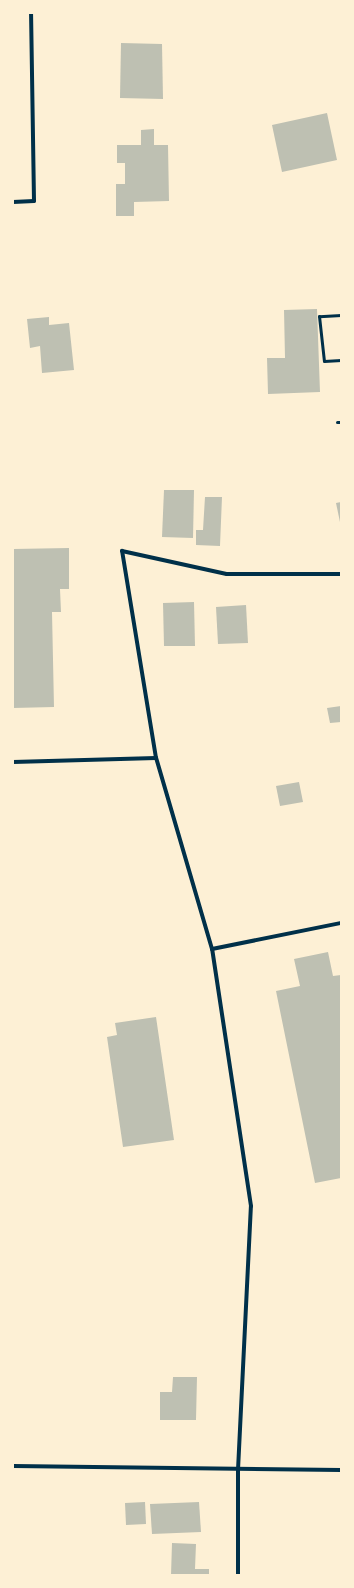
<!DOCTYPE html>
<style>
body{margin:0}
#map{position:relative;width:354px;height:1588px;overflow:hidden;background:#fdf0d5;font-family:"Archivo Narrow",sans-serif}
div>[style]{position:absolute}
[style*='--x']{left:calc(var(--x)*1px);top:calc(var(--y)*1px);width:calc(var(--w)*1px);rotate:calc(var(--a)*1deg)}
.building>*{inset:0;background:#bec0b2}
.service>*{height:3px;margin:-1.5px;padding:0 1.5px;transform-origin:1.5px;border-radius:1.5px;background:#003049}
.minor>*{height:4px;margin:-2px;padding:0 2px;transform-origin:2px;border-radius:2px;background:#003049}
span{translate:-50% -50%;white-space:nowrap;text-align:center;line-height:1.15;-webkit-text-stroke:3.5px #fdf0d5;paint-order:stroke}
.frame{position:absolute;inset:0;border:14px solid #fdf0d5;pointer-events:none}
</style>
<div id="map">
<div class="building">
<i style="clip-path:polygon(121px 43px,162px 44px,163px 99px,120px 98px)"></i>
<i style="clip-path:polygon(327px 113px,337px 160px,282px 172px,272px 125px)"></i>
<i style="clip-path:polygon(154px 129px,154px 145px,168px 145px,169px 201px,134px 202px,134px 216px,116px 216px,116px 184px,125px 184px,125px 163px,117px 163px,117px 145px,141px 145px,141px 130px)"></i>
<i style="clip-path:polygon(317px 309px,320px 392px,268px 394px,267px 358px,285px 358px,284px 310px)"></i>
<i style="clip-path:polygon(49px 317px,49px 325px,69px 323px,74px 370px,42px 373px,40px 346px,30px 348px,27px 319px)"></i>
<i style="clip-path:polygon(164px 490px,194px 490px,193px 538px,162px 537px)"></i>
<i style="clip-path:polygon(205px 497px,222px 497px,220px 546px,196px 545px,196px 530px,203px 530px)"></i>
<i style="clip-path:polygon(341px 502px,341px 522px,340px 522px,336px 503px)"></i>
<i style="clip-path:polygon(69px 548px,69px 589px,60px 589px,61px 612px,52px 612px,54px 707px,13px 708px,13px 549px)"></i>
<i style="clip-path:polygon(194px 602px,195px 646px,164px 646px,163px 603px)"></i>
<i style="clip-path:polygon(246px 605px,248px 643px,218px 644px,216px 607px)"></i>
<i style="clip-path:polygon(341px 706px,341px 722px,330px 723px,327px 708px)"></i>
<i style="clip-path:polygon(299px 782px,303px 802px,280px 806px,276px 786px)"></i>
<i style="clip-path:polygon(328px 952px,333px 976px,341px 975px,341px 1178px,315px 1183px,276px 991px,300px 986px,294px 959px)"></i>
<i style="clip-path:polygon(156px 1017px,174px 1140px,123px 1147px,107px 1037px,117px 1035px,115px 1023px)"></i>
<i style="clip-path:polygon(173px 1377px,197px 1377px,196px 1420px,160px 1420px,160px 1392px,172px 1392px)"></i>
<i style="clip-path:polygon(145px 1502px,146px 1524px,126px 1525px,125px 1503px)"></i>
<i style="clip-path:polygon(199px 1502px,201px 1532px,152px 1534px,150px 1504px)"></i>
<i style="clip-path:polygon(172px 1543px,196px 1544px,195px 1569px,209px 1569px,209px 1575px,171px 1575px)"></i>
</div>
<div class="service">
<i style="--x:341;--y:315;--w:22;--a:177"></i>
<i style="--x:319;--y:316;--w:45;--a:83.7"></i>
<i style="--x:324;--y:361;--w:17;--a:-3"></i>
<i style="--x:337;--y:422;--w:4;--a:0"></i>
</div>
<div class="minor">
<i style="--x:13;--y:202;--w:21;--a:-3"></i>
<i style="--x:34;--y:201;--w:188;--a:-90.9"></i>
<i style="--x:13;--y:762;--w:143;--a:-1.6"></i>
<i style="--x:212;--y:949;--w:132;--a:-11.4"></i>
<i style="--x:13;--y:1466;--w:328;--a:0.7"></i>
<i style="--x:238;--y:1575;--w:105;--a:-90"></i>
<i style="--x:238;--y:1470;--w:264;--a:-87.2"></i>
<i style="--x:251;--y:1206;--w:260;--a:-98.6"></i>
<i style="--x:212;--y:949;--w:199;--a:-106.3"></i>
<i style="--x:156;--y:758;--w:210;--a:-99.3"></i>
<i style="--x:122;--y:551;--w:107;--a:12.4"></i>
<i style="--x:227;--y:574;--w:114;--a:0"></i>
</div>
<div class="frame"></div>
</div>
